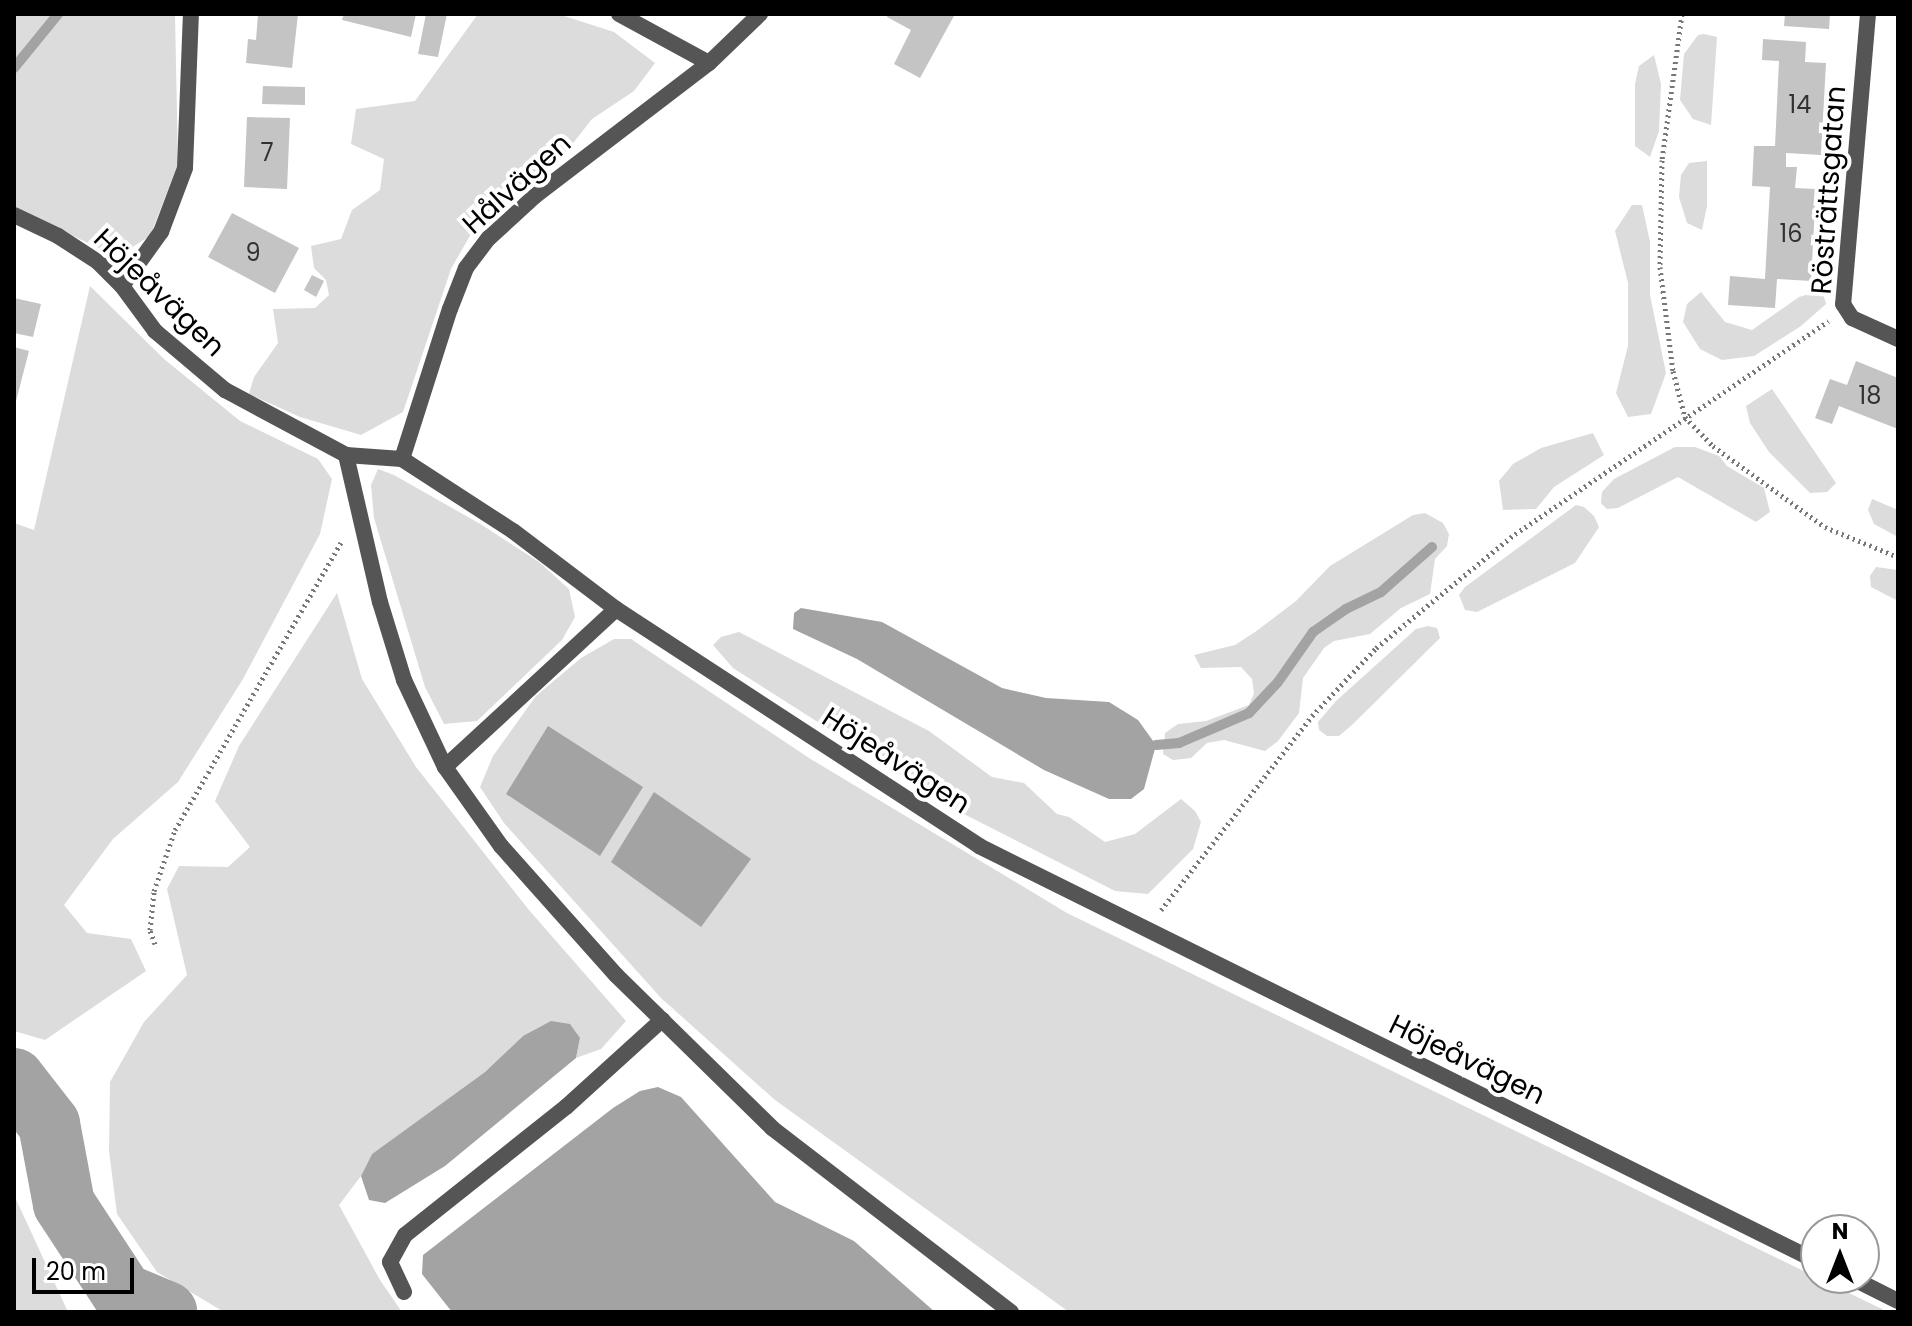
<!DOCTYPE html>
<meta charset="utf-8">
<style>
body{margin:0}
#map{position:relative;width:1912px;height:1326px;overflow:hidden;background:#fff;font-family:Poppins,sans-serif}
div>[style]{position:absolute}
[style*='--x']{left:calc(var(--x)*1px);top:calc(var(--y)*1px);width:calc(var(--w)*1px);rotate:calc(var(--a)*1deg)}
.green>*{inset:0;background:#dcdcdc}
.water>*{inset:0;background:#a3a3a3}
.stream>*{height:10px;margin:-5px;padding:0 5px;transform-origin:5px;border-radius:5px;background:#a3a3a3}
.river>*{height:62px;margin:-31px;padding:0 31px;transform-origin:31px;border-radius:31px;background:#a3a3a3}
.building>*{inset:0;background:#c4c4c4}
.path>*{height:5px;margin-top:-2.5px;transform-origin:0;background:repeating-linear-gradient(90deg,#777 0 2px,transparent 0 6px)}
.service>*{height:16px;margin:-8px;padding:0 8px;transform-origin:8px;border-radius:8px;background:#555}
.minor>*{height:16px;margin:-8px;padding:0 8px;transform-origin:8px;border-radius:8px;background:#555}
span{translate:-50% -50%;white-space:nowrap;text-align:center;line-height:1.15;-webkit-text-stroke:8px #fff;paint-order:stroke}
.number-label{font-size:24px;color:#313131}
.number-label span{-webkit-text-stroke-width:0}
.street-label{font-size:28px;color:#000}
.frame{position:absolute;inset:0;border:16px solid #000;pointer-events:none}
.north{position:absolute;left:1800px;top:1214px;width:80px;height:80px;box-sizing:border-box;background:#fff;border:2px solid #999;border-radius:50%;rotate:0deg;font-size:22px;font-weight:700;line-height:32px;text-align:center;color:#000}
.north::after{content:'';display:block;margin:auto;width:28px;height:36px;background:#000;clip-path:polygon(50% 0,100% 100%,50% 72%,0 100%)}
.scale{position:absolute;left:32px;top:1258px;width:102px;height:36px;box-sizing:border-box;border:4px solid #000;border-top:0;padding-left:10px;font-size:24px;line-height:28px;white-space:nowrap;color:#000;-webkit-text-stroke:6px #fff;paint-order:stroke}
</style>
<div id="map">
<div class="green">
<i style="clip-path:polygon(14px 14px,175px 14px,178px 164px,150px 236px,126px 251px,107px 252px,14px 208px)"></i>
<i style="clip-path:polygon(478px 14px,558px 14px,614px 32px,655px 63px,634px 91px,592px 119px,563px 156px,480px 218px,451px 269px,403px 412px,361px 435px,300px 417px,249px 394px,254px 377px,278px 343px,273px 309px,315px 308px,329px 295px,326px 280px,314px 268px,311px 246px,341px 239px,352px 210px,380px 190px,384px 159px,351px 144px,356px 109px,415px 101px)"></i>
<i style="clip-path:polygon(1704px 34px,1717px 37px,1711px 125px,1693px 119px,1680px 100px,1684px 54px,1698px 35px)"></i>
<i style="clip-path:polygon(1654px 55px,1661px 84px,1659px 131px,1650px 157px,1635px 146px,1635px 84px,1639px 66px)"></i>
<i style="clip-path:polygon(1707px 161px,1707px 206px,1702px 230px,1687px 223px,1679px 197px,1681px 175px,1689px 163px)"></i>
<i style="clip-path:polygon(1632px 205px,1642px 205px,1650px 242px,1650px 295px,1666px 373px,1651px 414px,1628px 417px,1616px 393px,1628px 346px,1628px 283px,1615px 231px)"></i>
<i style="clip-path:polygon(90px 286px,164px 359px,240px 421px,318px 459px,332px 479px,320px 534px,243px 679px,178px 782px,113px 839px,64px 905px,87px 933px,131px 939px,146px 971px,45px 1040px,14px 1031px,14px 523px,34px 530px)"></i>
<i style="clip-path:polygon(1822px 290px,1826px 304px,1801px 326px,1754px 356px,1722px 360px,1700px 349px,1683px 322px,1687px 304px,1701px 292px,1725px 322px,1752px 330px,1799px 297px)"></i>
<i style="clip-path:polygon(1772px 389px,1836px 483px,1827px 492px,1810px 493px,1769px 452px,1750px 423px,1746px 406px)"></i>
<i style="clip-path:polygon(1593px 433px,1604px 455px,1554px 487px,1536px 509px,1503px 510px,1499px 481px,1513px 464px,1541px 448px)"></i>
<i style="clip-path:polygon(1675px 447px,1695px 447px,1719px 456px,1727px 466px,1764px 488px,1770px 512px,1756px 522px,1678px 477px,1618px 508px,1607px 509px,1601px 503px,1602px 492px,1614px 479px)"></i>
<i style="clip-path:polygon(378px 469px,394px 475px,482px 525px,539px 562px,569px 589px,575px 617px,562px 640px,477px 721px,444px 724px,425px 687px,374px 518px,371px 485px)"></i>
<i style="clip-path:polygon(1872px 499px,1898px 510px,1898px 537px,1874px 524px,1868px 510px)"></i>
<i style="clip-path:polygon(1576px 505px,1584px 507px,1594px 516px,1599px 527px,1575px 563px,1477px 612px,1465px 610px,1459px 595px,1465px 587px)"></i>
<i style="clip-path:polygon(1425px 513px,1443px 523px,1449px 534px,1447px 546px,1435px 559px,1430px 594px,1401px 608px,1370px 634px,1334px 641px,1324px 648px,1303px 678px,1299px 713px,1278px 741px,1265px 751px,1224px 740px,1207px 743px,1191px 758px,1173px 760px,1163px 754px,1165px 733px,1178px 724px,1206px 721px,1249px 705px,1254px 693px,1252px 679px,1241px 667px,1201px 668px,1194px 655px,1235px 645px,1255px 632px,1296px 601px,1330px 566px,1413px 515px)"></i>
<i style="clip-path:polygon(1876px 567px,1898px 570px,1898px 601px,1871px 587px,1870px 576px)"></i>
<i style="clip-path:polygon(337px 593px,362px 679px,416px 767px,529px 910px,626px 1021px,601px 1049px,576px 1058px,580px 1038px,523px 1036px,485px 1072px,372px 1154px,361px 1176px,339px 1205px,380px 1280px,402px 1312px,224px 1312px,157px 1272px,117px 1214px,109px 1151px,110px 1082px,144px 1022px,187px 975px,167px 889px,179px 866px,228px 867px,250px 847px,215px 801px,239px 746px)"></i>
<i style="clip-path:polygon(1428px 626px,1437px 628px,1440px 638px,1352px 725px,1339px 736px,1327px 736px,1319px 730px,1318px 722px,1336px 701px,1416px 629px)"></i>
<i style="clip-path:polygon(739px 632px,929px 731px,992px 777px,1024px 783px,1057px 814px,1069px 817px,1105px 842px,1135px 834px,1181px 799px,1195px 811px,1201px 822px,1193px 849px,1148px 894px,1115px 891px,956px 810px,733px 668px,713px 645px,721px 637px)"></i>
<i style="clip-path:polygon(614px 639px,631px 639px,809px 758px,1067px 913px,1888px 1312px,1069px 1312px,775px 1100px,661px 998px,504px 823px,480px 787px,493px 756px,536px 696px,581px 658px)"></i>
<i style="clip-path:polygon(14px 1195px,68px 1312px,14px 1312px)"></i>
</div>
<div class="water">
<i style="clip-path:polygon(801px 608px,882px 622px,1002px 688px,1046px 698px,1109px 702px,1138px 720px,1156px 745px,1144px 789px,1131px 799px,1109px 799px,1044px 770px,857px 659px,793px 629px,794px 613px)"></i>
<i style="clip-path:polygon(548px 726px,643px 787px,600px 856px,506px 794px)"></i>
<i style="clip-path:polygon(654px 792px,751px 859px,701px 927px,611px 862px)"></i>
<i style="clip-path:polygon(551px 1021px,570px 1024px,580px 1038px,576px 1058px,445px 1166px,385px 1203px,369px 1200px,361px 1176px,372px 1154px,485px 1072px,523px 1036px)"></i>
<i style="clip-path:polygon(658px 1087px,681px 1097px,775px 1202px,854px 1241px,935px 1312px,452px 1312px,422px 1274px,423px 1255px,613px 1108px,640px 1091px)"></i>
</div>
<div class="stream">
<i style="--x:14;--y:68;--w:70;--a:-50.8"></i>
<i style="--x:1156;--y:745;--w:23;--a:-5"></i>
<i style="--x:1179;--y:743;--w:76;--a:-23.2"></i>
<i style="--x:1249;--y:713;--w:42;--a:-46.9"></i>
<i style="--x:1278;--y:682;--w:61;--a:-55"></i>
<i style="--x:1313;--y:632;--w:40;--a:-34.9"></i>
<i style="--x:1346;--y:609;--w:39;--a:-26"></i>
<i style="--x:1381;--y:592;--w:68;--a:-41.4"></i>
</div>
<div class="river">
<i style="--x:14;--y:1079;--w:57;--a:52.1"></i>
<i style="--x:49;--y:1124;--w:81;--a:79.4"></i>
<i style="--x:64;--y:1204;--w:108;--a:56.8"></i>
<i style="--x:123;--y:1294;--w:47;--a:22.7"></i>
</div>
<div class="building">
<i style="clip-path:polygon(258px 14px,298px 14px,292px 68px,246px 63px,248px 39px,256px 40px)"></i>
<i style="clip-path:polygon(344px 14px,416px 14px,411px 37px,342px 20px)"></i>
<i style="clip-path:polygon(426px 14px,447px 14px,438px 57px,418px 54px)"></i>
<i style="clip-path:polygon(888px 14px,955px 14px,920px 78px,894px 64px,911px 30px,887px 17px)"></i>
<i style="clip-path:polygon(1785px 14px,1830px 14px,1829px 29px,1784px 26px)"></i>
<i style="clip-path:polygon(1763px 39px,1806px 42px,1805px 62px,1826px 63px,1821px 155px,1786px 153px,1786px 167px,1797px 167px,1795px 188px,1816px 189px,1811px 281px,1777px 279px,1775px 308px,1728px 305px,1730px 276px,1765px 279px,1770px 187px,1752px 186px,1754px 146px,1775px 146px,1779px 61px,1762px 60px)"></i>
<i style="clip-path:polygon(263px 86px,305px 87px,305px 105px,262px 104px)"></i>
<i style="clip-path:polygon(247px 117px,290px 118px,287px 189px,244px 187px)"></i>
<i style="clip-path:polygon(232px 213px,299px 248px,275px 293px,208px 257px)"></i>
<i style="clip-path:polygon(312px 275px,324px 281px,316px 297px,304px 290px)"></i>
<i style="clip-path:polygon(14px 298px,41px 304px,33px 337px,14px 333px)"></i>
<i style="clip-path:polygon(14px 347px,29px 351px,15px 405px,14px 405px)"></i>
<i style="clip-path:polygon(1856px 361px,1898px 378px,1898px 429px,1839px 406px,1832px 424px,1815px 418px,1830px 379px,1847px 385px)"></i>
</div>
<div class="path">
<i style="--x:1682;--y:14;--w:147;--a:97.8"></i>
<i style="--x:1662;--y:160;--w:107;--a:91.1"></i>
<i style="--x:1660;--y:267;--w:105;--a:82.9"></i>
<i style="--x:1673;--y:371;--w:48;--a:75.4"></i>
<i style="--x:1685;--y:417;--w:40;--a:46"></i>
<i style="--x:1713;--y:446;--w:138;--a:35.9"></i>
<i style="--x:1825;--y:527;--w:79;--a:22.3"></i>
<i style="--x:1161;--y:910;--w:246;--a:-52.1"></i>
<i style="--x:1312;--y:716;--w:93;--a:-46.7"></i>
<i style="--x:1376;--y:648;--w:180;--a:-39.4"></i>
<i style="--x:1515;--y:534;--w:379;--a:-34.2"></i>
<i style="--x:155;--y:944;--w:15;--a:-110"></i>
<i style="--x:150;--y:930;--w:39;--a:-84"></i>
<i style="--x:154;--y:891;--w:65;--a:-71"></i>
<i style="--x:175;--y:830;--w:332;--a:-60"></i>
</div>
<div class="service">
<i style="--x:346;--y:455;--w:151;--a:77"></i>
<i style="--x:380;--y:602;--w:82;--a:72.9"></i>
<i style="--x:404;--y:680;--w:96;--a:64.8"></i>
<i style="--x:445;--y:767;--w:97;--a:54.7"></i>
<i style="--x:501;--y:846;--w:173;--a:48.3"></i>
<i style="--x:616;--y:975;--w:219;--a:44.4"></i>
<i style="--x:772;--y:1128;--w:302;--a:37.6"></i>
<i style="--x:445;--y:767;--w:233;--a:-42.7"></i>
<i style="--x:404;--y:1292;--w:33;--a:-115"></i>
<i style="--x:390;--y:1262;--w:31;--a:-61"></i>
<i style="--x:405;--y:1235;--w:206;--a:-38.5"></i>
<i style="--x:566;--y:1107;--w:130;--a:-42.2"></i>
</div>
<div class="minor">
<i style="--x:619;--y:14;--w:102;--a:28.6"></i>
<i style="--x:1868;--y:14;--w:291;--a:94.9"></i>
<i style="--x:1843;--y:304;--w:17;--a:57"></i>
<i style="--x:1852;--y:318;--w:51;--a:24.5"></i>
<i style="--x:14;--y:215;--w:49;--a:25.5"></i>
<i style="--x:58;--y:236;--w:48;--a:33"></i>
<i style="--x:98;--y:262;--w:34;--a:45"></i>
<i style="--x:122;--y:286;--w:56;--a:53.7"></i>
<i style="--x:155;--y:331;--w:92;--a:40.1"></i>
<i style="--x:225;--y:390;--w:137;--a:28.2"></i>
<i style="--x:346;--y:455;--w:56;--a:4.1"></i>
<i style="--x:402;--y:459;--w:132;--a:33"></i>
<i style="--x:513;--y:531;--w:129;--a:37.1"></i>
<i style="--x:616;--y:609;--w:434;--a:33.1"></i>
<i style="--x:979;--y:846;--w:934;--a:26.37"></i>
<i style="--x:122;--y:286;--w:67;--a:-54.2"></i>
<i style="--x:161;--y:232;--w:68;--a:-69.4"></i>
<i style="--x:185;--y:168;--w:154;--a:-87.8"></i>
<i style="--x:402;--y:459;--w:157;--a:-72.3"></i>
<i style="--x:450;--y:309;--w:44;--a:-68.7"></i>
<i style="--x:466;--y:268;--w:38;--a:-53"></i>
<i style="--x:489;--y:238;--w:62;--a:-42.4"></i>
<i style="--x:535;--y:196;--w:219;--a:-37.4"></i>
<i style="--x:709;--y:63;--w:71;--a:-43.9"></i>
<i style="--x:1852;--y:1278;--w:51;--a:26.6"></i>
</div>
<div class="number-label">
<span style="left:1800px;top:105px">14</span>
<span style="left:267px;top:153px">7</span>
<span style="left:1791px;top:234px">16</span>
<span style="left:253px;top:253px">9</span>
<span style="left:1870px;top:396px">18</span>
</div>
<div class="street-label">
<span style="left:517px;top:184px;rotate:-42deg">Hålvägen</span>
<span style="left:1829px;top:190px;rotate:-86deg">Rösträttsgatan</span>
<span style="left:159px;top:293px;rotate:44deg">Höjeåvägen</span>
<span style="left:896px;top:761px;rotate:33deg">Höjeåvägen</span>
<span style="left:1467px;top:1060px;rotate:26deg">Höjeåvägen</span>
</div>
<div class="frame"></div>
<div class="north">N</div>
<div class="scale">20 m</div>
</div>
